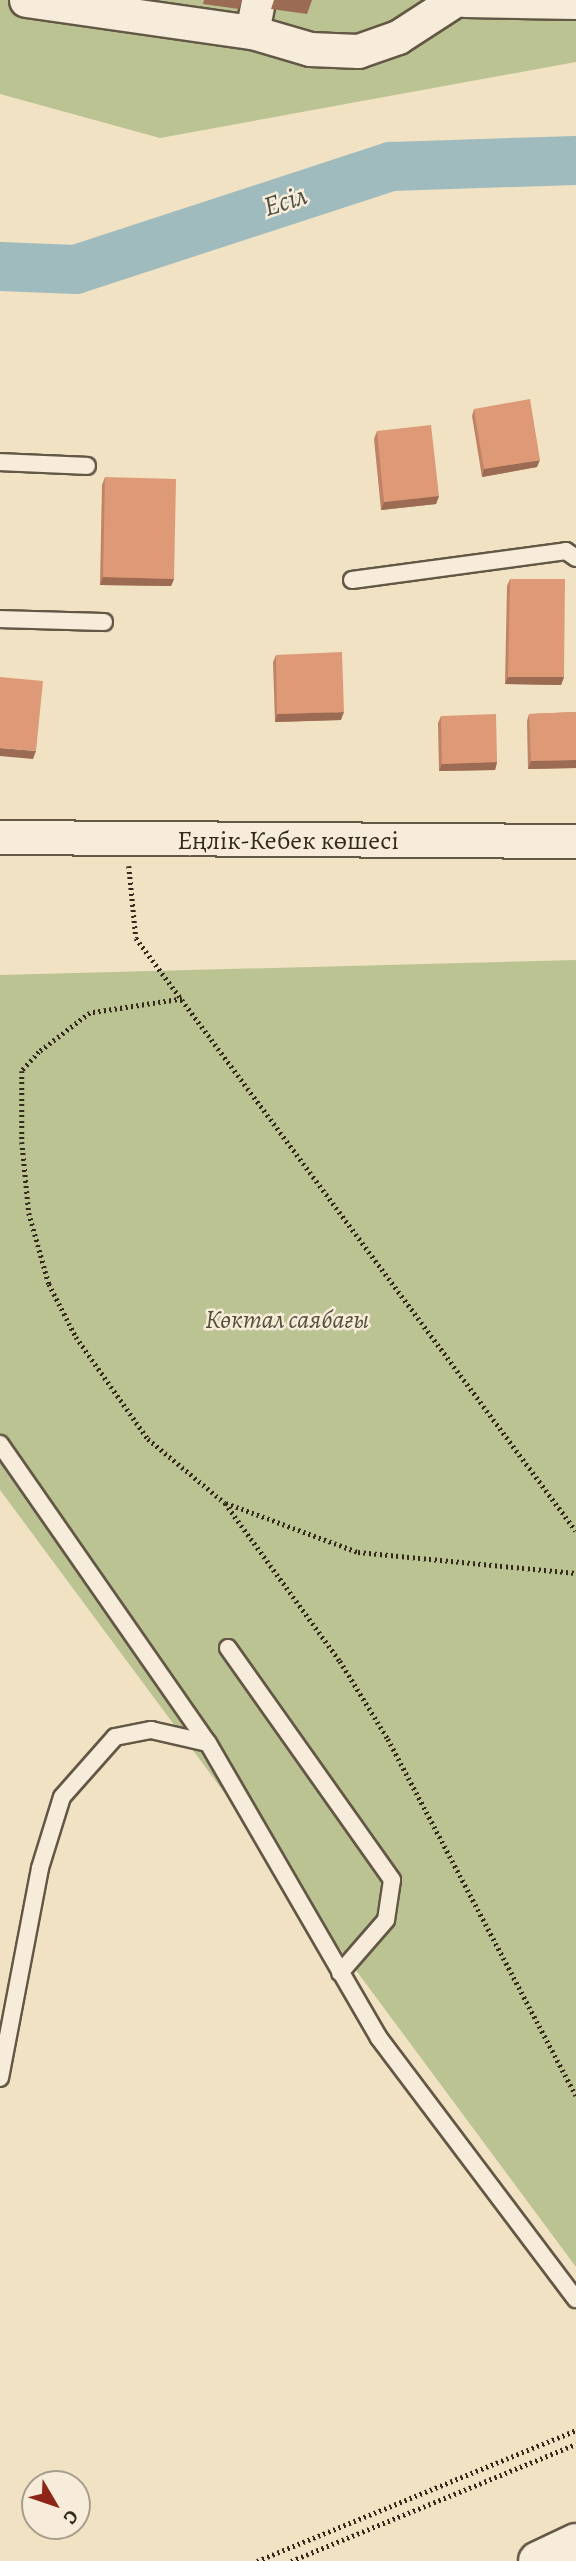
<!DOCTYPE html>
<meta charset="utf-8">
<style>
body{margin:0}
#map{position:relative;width:576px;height:2561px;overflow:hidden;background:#f1e2c4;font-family:Alegreya,serif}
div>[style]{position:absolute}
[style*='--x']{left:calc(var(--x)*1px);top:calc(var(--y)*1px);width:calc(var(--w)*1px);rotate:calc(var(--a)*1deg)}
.green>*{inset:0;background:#bbc393}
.river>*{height:49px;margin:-24.5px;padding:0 24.5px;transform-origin:24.5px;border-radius:24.5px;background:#9fbbbe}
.path>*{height:4.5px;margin-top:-2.25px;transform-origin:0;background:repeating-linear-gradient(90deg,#34291b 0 2px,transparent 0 5.5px)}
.roads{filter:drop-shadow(2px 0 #635745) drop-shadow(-2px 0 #635745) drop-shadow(0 2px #635745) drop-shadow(0 -2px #635745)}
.service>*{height:16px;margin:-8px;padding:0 8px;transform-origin:8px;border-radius:8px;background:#f6ecd9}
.minor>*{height:33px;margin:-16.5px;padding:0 16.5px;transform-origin:16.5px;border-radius:16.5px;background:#f6ecd9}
.tertiary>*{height:38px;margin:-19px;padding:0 19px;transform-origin:19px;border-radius:19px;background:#f6ecd9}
.wall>*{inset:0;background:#bf8465}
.shaded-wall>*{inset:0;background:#9b6c53}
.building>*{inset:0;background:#de9a76}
span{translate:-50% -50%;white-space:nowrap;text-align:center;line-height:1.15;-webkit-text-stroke:5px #f6ecd9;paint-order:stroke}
.street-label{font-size:26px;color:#34291b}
.park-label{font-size:26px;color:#565039;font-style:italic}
.water-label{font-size:28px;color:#4f4e44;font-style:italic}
.north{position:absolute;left:21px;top:2470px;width:70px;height:70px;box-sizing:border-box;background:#f6ecd9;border:2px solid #a89e8d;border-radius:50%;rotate:129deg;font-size:19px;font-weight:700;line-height:28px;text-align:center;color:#34291b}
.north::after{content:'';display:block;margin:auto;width:24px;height:32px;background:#8f2418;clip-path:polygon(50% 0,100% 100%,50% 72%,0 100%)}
</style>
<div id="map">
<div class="green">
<i style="clip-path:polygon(0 0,576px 0,576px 62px,160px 138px,0 94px)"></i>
<i style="clip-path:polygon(576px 960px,576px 2267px,0 1490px,0 975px)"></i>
</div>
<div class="river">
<i style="--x:0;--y:266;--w:75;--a:2.3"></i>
<i style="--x:75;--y:269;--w:332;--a:-18.1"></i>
<i style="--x:391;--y:166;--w:185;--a:-1.9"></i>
</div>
<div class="path">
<i style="--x:129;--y:866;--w:72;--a:84.4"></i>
<i style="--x:136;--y:938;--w:738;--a:53.42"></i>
<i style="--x:182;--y:999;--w:93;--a:171.3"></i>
<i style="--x:90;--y:1013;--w:64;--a:142.6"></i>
<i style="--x:39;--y:1052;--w:25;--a:132"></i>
<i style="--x:22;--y:1071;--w:71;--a:90"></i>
<i style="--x:22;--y:1142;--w:71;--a:84.4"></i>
<i style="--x:29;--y:1213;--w:74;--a:74.3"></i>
<i style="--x:49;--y:1284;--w:59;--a:63"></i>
<i style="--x:76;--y:1337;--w:125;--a:54.8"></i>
<i style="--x:148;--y:1439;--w:100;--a:39.7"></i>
<i style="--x:225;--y:1503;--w:195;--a:54"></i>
<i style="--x:340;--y:1661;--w:92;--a:58.4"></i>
<i style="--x:388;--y:1739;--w:403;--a:62.2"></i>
<i style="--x:226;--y:1503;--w:141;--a:20.4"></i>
<i style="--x:358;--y:1552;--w:219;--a:5.5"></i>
<i style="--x:257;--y:2561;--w:345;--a:-22.3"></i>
<i style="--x:291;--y:2561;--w:308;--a:-22.3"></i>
</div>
<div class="roads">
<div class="service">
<i style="--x:0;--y:462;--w:87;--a:2.6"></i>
<i style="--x:352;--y:580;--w:216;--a:-7.7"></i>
<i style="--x:566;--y:551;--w:12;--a:35"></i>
<i style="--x:0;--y:619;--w:104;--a:1.7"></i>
<i style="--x:0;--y:1444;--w:364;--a:55.2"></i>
<i style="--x:208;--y:1743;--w:341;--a:59.9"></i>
<i style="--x:379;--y:2038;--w:327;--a:53"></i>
<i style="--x:228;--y:1648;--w:284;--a:54.7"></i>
<i style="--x:392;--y:1880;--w:40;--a:98.5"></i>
<i style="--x:386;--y:1920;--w:70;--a:131"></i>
<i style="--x:0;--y:2078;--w:214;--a:-79.2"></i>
<i style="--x:40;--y:1868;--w:74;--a:-72.8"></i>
<i style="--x:62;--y:1797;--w:80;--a:-48.5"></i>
<i style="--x:115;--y:1737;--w:37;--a:-11"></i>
<i style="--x:151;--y:1730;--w:58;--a:12.8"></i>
</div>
<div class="minor">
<i style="--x:26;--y:0;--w:228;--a:8.1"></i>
<i style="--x:252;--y:32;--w:60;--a:16.3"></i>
<i style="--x:310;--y:49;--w:48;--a:2.4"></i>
<i style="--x:358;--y:51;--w:42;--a:-19.3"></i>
<i style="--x:398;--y:37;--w:68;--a:-33"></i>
<i style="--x:465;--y:0;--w:111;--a:1"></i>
<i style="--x:252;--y:32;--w:33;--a:-79"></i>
<i style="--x:0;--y:837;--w:576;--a:0.4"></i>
</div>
<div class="tertiary">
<i style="--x:538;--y:2561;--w:42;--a:-25.3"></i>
</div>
</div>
<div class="wall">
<i style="clip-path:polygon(474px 409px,537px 467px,482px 477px,472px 416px)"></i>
<i style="clip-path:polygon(377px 431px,439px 496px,436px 504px,381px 510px,374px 439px)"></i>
<i style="clip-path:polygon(105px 477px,174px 579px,171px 586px,100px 585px,102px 485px)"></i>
<i style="clip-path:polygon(510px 579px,564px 677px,561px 685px,505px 684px,507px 586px)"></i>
<i style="clip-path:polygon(276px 655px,341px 720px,275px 722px,273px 662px)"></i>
<i style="clip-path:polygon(576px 712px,576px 768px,528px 769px,527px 721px,529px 714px)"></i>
<i style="clip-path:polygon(441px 716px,497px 762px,495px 770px,439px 771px,438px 723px)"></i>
</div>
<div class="shaded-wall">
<i style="clip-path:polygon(204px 0,242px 0,239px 9px,203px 4px)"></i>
<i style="clip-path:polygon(274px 0,312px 0,307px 14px,271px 9px)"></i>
<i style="clip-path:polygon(540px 460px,537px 467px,482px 477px,484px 469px)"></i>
<i style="clip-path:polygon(439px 496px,436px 504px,381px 510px,384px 502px)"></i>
<i style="clip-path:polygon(103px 577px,174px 579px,171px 586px,100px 585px)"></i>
<i style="clip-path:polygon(508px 677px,564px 677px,561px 685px,505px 684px)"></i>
<i style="clip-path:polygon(344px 712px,341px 720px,275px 722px,277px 714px)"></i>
<i style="clip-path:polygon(0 748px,36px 751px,33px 759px,0 756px)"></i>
<i style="clip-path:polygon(576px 760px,576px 768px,528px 769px,531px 761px)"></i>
<i style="clip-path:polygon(497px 762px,495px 770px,439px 771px,442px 764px)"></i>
</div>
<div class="building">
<i style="clip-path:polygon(530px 399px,540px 460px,484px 469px,474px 409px)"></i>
<i style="clip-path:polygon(431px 425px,439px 496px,384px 502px,377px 431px)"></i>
<i style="clip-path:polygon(105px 477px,176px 479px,174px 579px,103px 577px)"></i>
<i style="clip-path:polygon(510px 579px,565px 579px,564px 677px,508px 677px)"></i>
<i style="clip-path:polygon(342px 652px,344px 712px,277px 714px,276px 655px)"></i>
<i style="clip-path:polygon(0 677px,43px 681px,36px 751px,0 748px)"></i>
<i style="clip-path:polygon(576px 712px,576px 760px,531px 761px,529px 714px)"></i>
<i style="clip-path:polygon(496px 714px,497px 762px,442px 764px,441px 716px)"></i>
</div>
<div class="street-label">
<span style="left:288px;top:841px">Еңлік-Кебек көшесі</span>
</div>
<div class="park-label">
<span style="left:287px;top:1320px">Көктал саябағы</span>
</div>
<div class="water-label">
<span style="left:285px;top:201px;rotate:-18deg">Есіл</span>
</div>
<div class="north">С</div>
</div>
